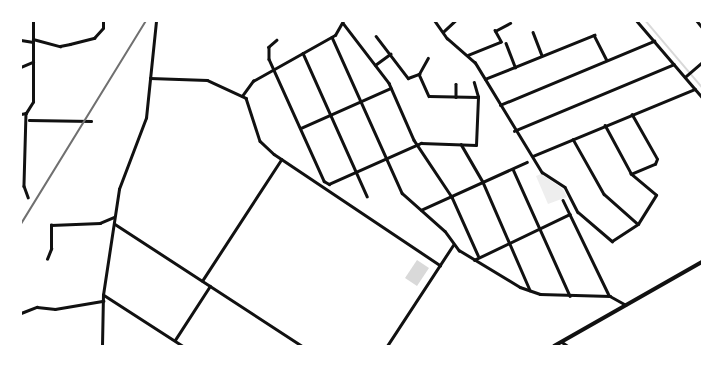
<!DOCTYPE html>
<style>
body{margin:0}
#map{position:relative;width:723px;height:367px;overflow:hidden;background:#fff;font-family:Bitter,serif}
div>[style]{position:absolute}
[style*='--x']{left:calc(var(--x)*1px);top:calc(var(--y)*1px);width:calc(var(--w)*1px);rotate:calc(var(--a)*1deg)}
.green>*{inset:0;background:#eee}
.water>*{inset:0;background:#d9d9d9}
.stream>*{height:1.5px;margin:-0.75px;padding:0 0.75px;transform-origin:0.75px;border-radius:0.75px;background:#d9d9d9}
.minor>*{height:2.5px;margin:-1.25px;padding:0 1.25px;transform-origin:1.25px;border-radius:1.25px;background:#111}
.trunk>*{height:4px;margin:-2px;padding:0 2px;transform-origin:2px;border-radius:2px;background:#111}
.rail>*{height:1.5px;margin:-0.75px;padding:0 0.75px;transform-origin:0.75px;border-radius:0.75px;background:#707070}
span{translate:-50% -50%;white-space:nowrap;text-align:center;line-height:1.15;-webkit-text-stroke:3.5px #fff;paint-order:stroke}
.frame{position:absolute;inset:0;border:22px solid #fff;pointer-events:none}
</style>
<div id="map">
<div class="green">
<i style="clip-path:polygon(541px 174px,563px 189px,567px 197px,548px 204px,536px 176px)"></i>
</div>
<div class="water">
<i style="clip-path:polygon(417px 260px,429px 268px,417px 286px,405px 278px)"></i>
</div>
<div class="stream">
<i style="--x:646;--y:21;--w:87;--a:49.7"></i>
</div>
<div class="minor">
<i style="--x:435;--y:21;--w:21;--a:55"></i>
<i style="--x:447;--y:38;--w:37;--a:41"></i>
<i style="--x:475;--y:62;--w:129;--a:58.7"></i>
<i style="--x:542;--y:172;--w:27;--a:33"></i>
<i style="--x:565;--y:187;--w:28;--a:63"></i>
<i style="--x:578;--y:212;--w:45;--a:40.5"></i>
<i style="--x:612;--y:241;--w:31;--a:-33"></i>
<i style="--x:638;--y:224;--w:34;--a:-58"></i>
<i style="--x:656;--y:195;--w:33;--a:-140"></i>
<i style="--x:631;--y:174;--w:55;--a:-118.4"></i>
<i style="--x:637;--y:21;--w:100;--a:49.5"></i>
<i style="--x:697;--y:21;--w:8;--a:50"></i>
<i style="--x:343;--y:23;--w:76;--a:52.5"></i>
<i style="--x:389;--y:83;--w:62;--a:66.3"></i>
<i style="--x:414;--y:140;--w:69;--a:56.3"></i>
<i style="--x:452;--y:197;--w:64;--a:65.9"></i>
<i style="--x:443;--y:32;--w:16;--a:-43"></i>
<i style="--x:533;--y:32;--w:25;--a:69"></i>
<i style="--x:376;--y:36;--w:53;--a:52.7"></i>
<i style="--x:408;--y:78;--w:12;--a:-20"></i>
<i style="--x:419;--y:74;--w:24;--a:66"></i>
<i style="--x:429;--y:96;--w:49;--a:1.2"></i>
<i style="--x:332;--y:37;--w:171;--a:65.8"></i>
<i style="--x:402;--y:193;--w:57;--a:41.5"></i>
<i style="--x:445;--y:231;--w:24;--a:54"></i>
<i style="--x:459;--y:250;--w:71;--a:31.2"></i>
<i style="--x:520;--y:287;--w:21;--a:19"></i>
<i style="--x:540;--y:294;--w:70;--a:1.6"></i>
<i style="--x:610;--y:296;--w:18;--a:29"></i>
<i style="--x:33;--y:39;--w:28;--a:15"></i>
<i style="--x:60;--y:46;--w:10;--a:-11"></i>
<i style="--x:70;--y:44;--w:25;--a:-14"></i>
<i style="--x:94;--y:38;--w:13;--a:-48"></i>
<i style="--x:103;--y:28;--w:7;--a:-90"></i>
<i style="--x:21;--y:40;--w:12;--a:9"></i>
<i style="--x:277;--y:40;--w:11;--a:139"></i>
<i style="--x:269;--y:47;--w:12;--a:90"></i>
<i style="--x:269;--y:59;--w:134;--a:65.7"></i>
<i style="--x:324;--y:181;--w:6;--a:31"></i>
<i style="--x:329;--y:184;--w:101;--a:-24"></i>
<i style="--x:421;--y:143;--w:55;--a:2.1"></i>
<i style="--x:476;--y:145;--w:48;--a:-87.6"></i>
<i style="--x:478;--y:97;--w:15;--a:-106"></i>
<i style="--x:506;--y:43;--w:26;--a:69"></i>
<i style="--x:303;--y:53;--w:157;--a:65.9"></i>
<i style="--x:468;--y:55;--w:35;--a:-22"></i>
<i style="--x:501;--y:42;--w:13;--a:-119"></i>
<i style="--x:495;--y:31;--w:17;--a:-28"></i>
<i style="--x:375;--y:65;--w:19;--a:-36"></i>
<i style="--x:21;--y:67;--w:13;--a:-23"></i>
<i style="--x:419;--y:74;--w:18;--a:-61"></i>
<i style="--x:685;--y:77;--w:23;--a:-41"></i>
<i style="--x:150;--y:78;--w:57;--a:2"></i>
<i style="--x:207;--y:80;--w:43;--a:24.8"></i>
<i style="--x:246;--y:98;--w:45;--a:72"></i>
<i style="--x:260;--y:141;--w:19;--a:43"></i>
<i style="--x:274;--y:154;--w:200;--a:33.8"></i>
<i style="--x:485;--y:79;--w:118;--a:-22"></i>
<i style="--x:594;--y:35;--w:28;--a:63"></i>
<i style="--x:456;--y:84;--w:13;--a:90"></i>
<i style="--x:242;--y:96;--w:19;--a:-54"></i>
<i style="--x:253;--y:81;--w:94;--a:-29.3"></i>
<i style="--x:335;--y:35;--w:16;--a:-60"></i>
<i style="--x:500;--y:105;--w:167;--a:-22.6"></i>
<i style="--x:26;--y:113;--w:73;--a:91.6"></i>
<i style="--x:24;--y:186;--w:12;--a:70"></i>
<i style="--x:21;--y:114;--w:5;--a:-11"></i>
<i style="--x:26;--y:113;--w:13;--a:-58"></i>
<i style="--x:33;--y:102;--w:81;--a:-90"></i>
<i style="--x:29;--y:120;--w:62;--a:0.9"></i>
<i style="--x:301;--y:128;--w:98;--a:-24"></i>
<i style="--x:514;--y:131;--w:173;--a:-22.7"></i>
<i style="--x:573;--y:139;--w:63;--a:60.6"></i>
<i style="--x:604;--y:194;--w:45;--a:41.4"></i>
<i style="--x:461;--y:144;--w:44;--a:59.9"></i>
<i style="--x:483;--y:182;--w:118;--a:66.5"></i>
<i style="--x:533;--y:156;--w:175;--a:-22.5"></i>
<i style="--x:513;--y:169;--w:139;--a:65.8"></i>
<i style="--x:631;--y:174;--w:26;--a:-23"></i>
<i style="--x:655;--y:164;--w:5;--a:-68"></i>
<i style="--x:657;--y:159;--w:51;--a:-119.6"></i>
<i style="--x:563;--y:200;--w:106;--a:64.2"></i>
<i style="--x:421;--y:210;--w:116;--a:-24.4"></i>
<i style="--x:115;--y:224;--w:223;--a:33.1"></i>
<i style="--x:47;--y:259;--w:11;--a:-68"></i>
<i style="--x:51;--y:249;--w:24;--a:-90"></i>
<i style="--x:51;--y:225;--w:49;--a:-2.3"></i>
<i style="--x:100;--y:223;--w:15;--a:-23"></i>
<i style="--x:474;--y:260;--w:106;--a:-25.6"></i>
<i style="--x:202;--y:281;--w:145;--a:-56.9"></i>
<i style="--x:104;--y:295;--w:94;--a:32.8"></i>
<i style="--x:21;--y:313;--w:17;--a:-21"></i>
<i style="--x:37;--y:307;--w:18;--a:6"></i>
<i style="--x:55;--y:309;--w:49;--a:-9.5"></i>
<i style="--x:175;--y:340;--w:64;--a:-57.1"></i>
<i style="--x:562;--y:342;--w:7;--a:34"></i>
<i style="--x:102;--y:346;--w:51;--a:-88.9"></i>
<i style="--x:103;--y:295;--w:107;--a:-81.4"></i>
<i style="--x:119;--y:189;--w:76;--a:-69.2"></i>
<i style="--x:146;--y:118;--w:98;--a:-84.1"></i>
<i style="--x:387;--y:346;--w:121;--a:-56.8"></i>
</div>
<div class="trunk">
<i style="--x:554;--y:346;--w:170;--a:-29.6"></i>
</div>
<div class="rail">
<i style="--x:21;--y:224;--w:238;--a:-58.4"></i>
</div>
<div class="frame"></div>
</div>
